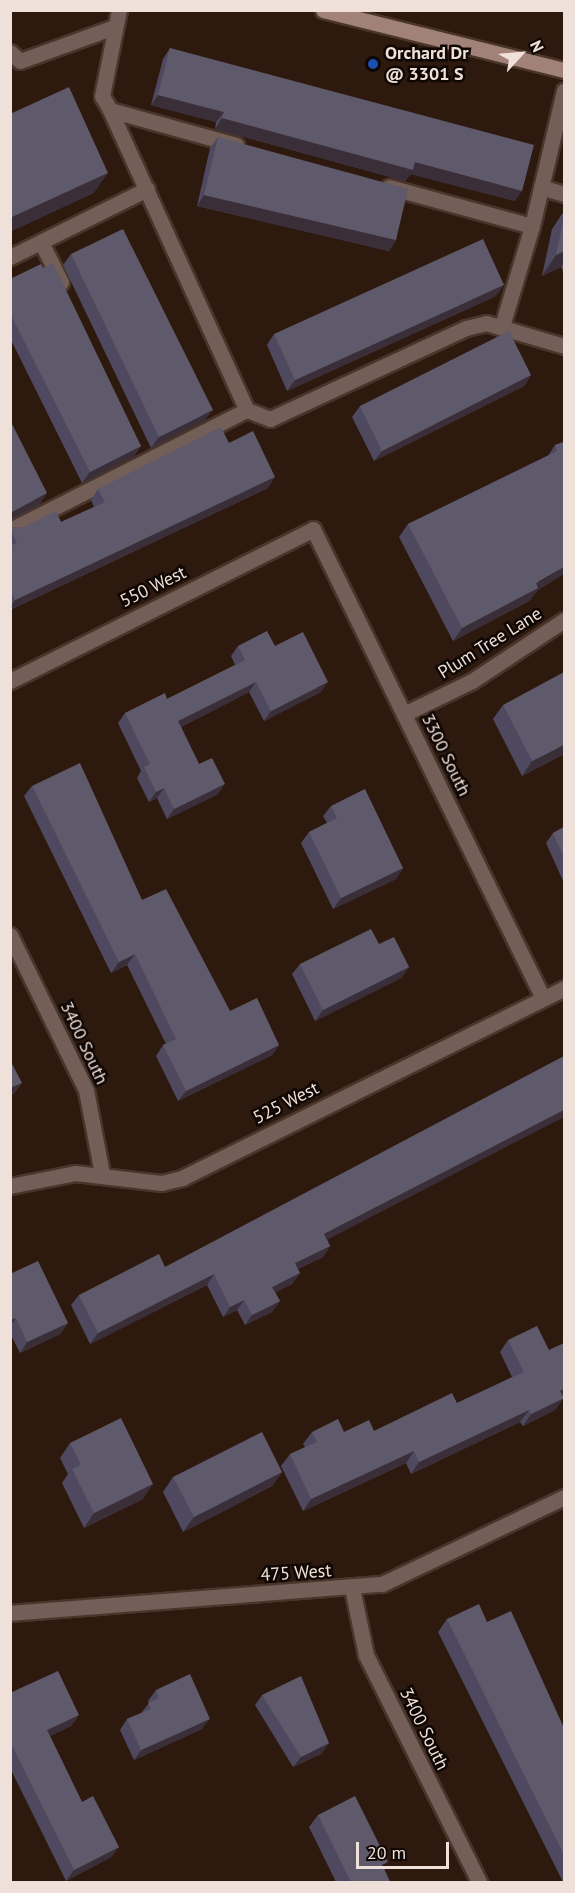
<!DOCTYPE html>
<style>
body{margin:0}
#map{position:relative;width:575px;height:1893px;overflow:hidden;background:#2e190e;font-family:"PT Sans",sans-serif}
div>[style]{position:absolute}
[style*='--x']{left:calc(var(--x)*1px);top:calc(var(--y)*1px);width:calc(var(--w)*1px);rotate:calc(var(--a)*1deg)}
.roads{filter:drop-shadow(2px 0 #49352a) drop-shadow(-2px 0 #49352a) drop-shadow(0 2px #49352a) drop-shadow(0 -2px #49352a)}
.lane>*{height:15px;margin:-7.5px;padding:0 7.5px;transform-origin:7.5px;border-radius:7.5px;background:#735e58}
.street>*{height:15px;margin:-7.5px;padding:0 7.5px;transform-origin:7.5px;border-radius:7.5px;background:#735e58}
.secondary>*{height:15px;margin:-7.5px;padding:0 7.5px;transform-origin:7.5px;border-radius:7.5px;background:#a28278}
.wall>*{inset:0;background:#4e495e}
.shaded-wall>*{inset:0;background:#3a2f39}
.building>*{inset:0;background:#5f5a6b}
.dots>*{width:16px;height:16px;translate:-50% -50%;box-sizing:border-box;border:3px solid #0f0704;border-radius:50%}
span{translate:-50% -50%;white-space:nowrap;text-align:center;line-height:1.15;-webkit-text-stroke:5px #0f0704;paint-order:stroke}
.poi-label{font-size:18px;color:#efe0d9;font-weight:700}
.left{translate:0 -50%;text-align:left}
.street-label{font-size:18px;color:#efe0d9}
.frame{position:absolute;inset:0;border:12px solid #efe0d9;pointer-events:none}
.north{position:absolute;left:491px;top:24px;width:60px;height:60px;-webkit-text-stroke:4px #0f0704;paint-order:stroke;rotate:64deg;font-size:16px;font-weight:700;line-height:24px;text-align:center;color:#efe0d9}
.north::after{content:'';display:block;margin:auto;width:21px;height:27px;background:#efe0d9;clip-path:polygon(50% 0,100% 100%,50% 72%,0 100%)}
.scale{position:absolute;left:356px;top:1842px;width:93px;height:27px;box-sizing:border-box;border:3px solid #efe0d9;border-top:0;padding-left:8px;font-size:18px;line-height:21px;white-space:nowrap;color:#efe0d9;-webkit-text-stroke:4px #0f0704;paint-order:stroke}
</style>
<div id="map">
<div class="roads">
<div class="lane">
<i style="--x:119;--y:10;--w:88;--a:101.2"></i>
<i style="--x:102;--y:96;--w:16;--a:60"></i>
<i style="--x:110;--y:110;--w:131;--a:15.5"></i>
<i style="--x:10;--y:52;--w:13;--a:42"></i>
<i style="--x:20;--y:61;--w:100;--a:-19.9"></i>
<i style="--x:110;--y:110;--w:330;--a:65.5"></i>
<i style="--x:247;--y:410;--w:25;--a:21"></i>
<i style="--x:270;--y:419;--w:216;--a:-24.9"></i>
<i style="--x:466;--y:328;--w:21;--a:-14"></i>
<i style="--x:486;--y:323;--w:81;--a:16.4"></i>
<i style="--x:389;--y:187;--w:148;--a:15.3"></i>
<i style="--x:532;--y:226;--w:139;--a:-76.7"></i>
<i style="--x:541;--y:187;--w:24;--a:17"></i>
<i style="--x:41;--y:242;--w:45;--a:63.4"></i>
<i style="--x:10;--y:257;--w:153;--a:-26.4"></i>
<i style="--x:502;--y:326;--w:104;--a:-73.3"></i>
<i style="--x:10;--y:530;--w:266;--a:-26.9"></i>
</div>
<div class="street">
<i style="--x:10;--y:681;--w:339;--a:-26.6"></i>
<i style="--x:313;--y:529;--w:522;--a:63.88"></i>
<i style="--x:404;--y:714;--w:76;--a:-25.9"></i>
<i style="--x:472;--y:681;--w:110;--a:-33.5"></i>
<i style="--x:10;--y:935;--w:173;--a:63.9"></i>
<i style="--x:86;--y:1090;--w:86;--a:79.2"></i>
<i style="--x:10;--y:1186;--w:66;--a:-11.3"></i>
<i style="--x:75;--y:1173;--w:87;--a:6.6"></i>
<i style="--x:161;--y:1183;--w:22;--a:-13"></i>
<i style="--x:182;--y:1178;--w:427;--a:-26.4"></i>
<i style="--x:352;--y:1588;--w:68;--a:78.2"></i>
<i style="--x:366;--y:1655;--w:254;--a:63.5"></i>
<i style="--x:10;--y:1613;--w:373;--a:-4.5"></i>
<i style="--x:382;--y:1584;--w:202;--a:-25.5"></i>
</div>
<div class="secondary">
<i style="--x:323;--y:10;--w:248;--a:14"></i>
</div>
</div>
<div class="wall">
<i style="clip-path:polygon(170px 48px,515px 201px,411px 174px,405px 181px,215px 129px,216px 122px,151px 105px,163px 59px)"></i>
<i style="clip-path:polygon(218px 137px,396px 240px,389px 251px,197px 206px,210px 148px)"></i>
<i style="clip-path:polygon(564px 211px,564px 274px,561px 267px,542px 276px,552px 229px)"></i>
<i style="clip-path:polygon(71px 254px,205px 420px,151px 448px,63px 265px)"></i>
<i style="clip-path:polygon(10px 279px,141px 446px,134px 456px,82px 483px,10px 338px)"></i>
<i style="clip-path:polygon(496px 296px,287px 391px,267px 345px,274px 334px)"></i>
<i style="clip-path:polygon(531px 375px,524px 386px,374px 461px,352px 417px,360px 406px)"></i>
<i style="clip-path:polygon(10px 420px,40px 504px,11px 520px,12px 527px,22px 528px,61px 522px,94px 507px,91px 500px,98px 489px,268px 488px,10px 610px)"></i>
<i style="clip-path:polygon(564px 442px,537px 591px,529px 601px,453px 641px,399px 537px,408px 524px,548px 456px,555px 445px)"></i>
<i style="clip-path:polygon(238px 646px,275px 646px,321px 692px,264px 721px,249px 692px,181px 727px,199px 764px,218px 794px,167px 819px,157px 798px,149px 802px,137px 778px,141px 771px,118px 723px,125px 713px,167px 699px,235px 665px,231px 656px)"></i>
<i style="clip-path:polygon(503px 705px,564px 754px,522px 776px,493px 719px)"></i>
<i style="clip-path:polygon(32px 786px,142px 900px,230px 1011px,279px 1045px,272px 1055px,178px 1101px,156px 1056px,163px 1045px,166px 1044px,127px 965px,111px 973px,24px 796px)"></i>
<i style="clip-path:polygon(331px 806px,403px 868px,396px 879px,333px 909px,301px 843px,309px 832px,327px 823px,323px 816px)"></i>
<i style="clip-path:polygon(564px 827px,564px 883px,546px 843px,553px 833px)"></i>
<i style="clip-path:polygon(379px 944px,409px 967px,401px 978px,315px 1021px,292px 974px,300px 964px)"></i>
<i style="clip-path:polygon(327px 1239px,330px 1246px,323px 1257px,298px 1269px,300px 1273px,292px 1284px,275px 1292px,280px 1301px,272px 1312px,245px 1325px,237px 1310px,223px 1317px,207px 1285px,90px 1344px,71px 1305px,79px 1295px,165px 1267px)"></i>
<i style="clip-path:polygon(10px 1274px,68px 1323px,60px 1334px,20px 1353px,10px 1333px)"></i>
<i style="clip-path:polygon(508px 1340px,564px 1397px,555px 1410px,523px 1426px,520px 1422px,411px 1474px,406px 1463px,303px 1511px,281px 1466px,290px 1454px,305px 1447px,303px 1444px,312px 1432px,344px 1432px,374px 1431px,457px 1403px,512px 1377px,500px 1352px)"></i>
<i style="clip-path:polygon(70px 1443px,143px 1499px,84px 1528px,62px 1483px,68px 1474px,60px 1458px)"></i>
<i style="clip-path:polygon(282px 1472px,272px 1486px,183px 1532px,163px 1492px,173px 1477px)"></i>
<i style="clip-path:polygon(447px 1619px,487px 1622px,564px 1728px,564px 1882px,563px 1882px,438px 1632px)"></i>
<i style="clip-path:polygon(156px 1690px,202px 1729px,134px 1760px,120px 1730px,127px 1719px,141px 1713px,149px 1703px,148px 1701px)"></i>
<i style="clip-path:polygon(10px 1693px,79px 1715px,71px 1726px,50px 1736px,82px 1802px,119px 1847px,111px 1857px,66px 1881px,10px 1768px)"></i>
<i style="clip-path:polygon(262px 1695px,329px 1743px,321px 1754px,293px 1767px,255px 1705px)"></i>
<i style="clip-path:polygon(318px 1815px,384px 1868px,390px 1882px,336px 1882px,309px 1827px)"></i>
</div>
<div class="shaded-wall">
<i style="clip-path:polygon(158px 95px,224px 112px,216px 122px,151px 105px)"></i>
<i style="clip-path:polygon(222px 118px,415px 162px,522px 191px,515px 201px,411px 174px,405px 181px,215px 129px)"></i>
<i style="clip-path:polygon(108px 173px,94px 193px,10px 232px,10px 218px)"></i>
<i style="clip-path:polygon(204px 195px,396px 240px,389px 251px,197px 206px)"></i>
<i style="clip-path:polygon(564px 251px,564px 262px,561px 267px,542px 276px,556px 255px)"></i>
<i style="clip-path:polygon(504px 285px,496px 296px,287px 391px,295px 380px)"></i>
<i style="clip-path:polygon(531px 375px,524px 386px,374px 461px,382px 451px)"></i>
<i style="clip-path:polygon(213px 410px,205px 420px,151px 448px,159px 437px)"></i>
<i style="clip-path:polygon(141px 446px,134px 456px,82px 483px,90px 472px)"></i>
<i style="clip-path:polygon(275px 477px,268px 488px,10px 610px,10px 607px,15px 600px)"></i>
<i style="clip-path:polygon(47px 493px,40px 504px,10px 520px,10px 513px)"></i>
<i style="clip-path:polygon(564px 567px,564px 574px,537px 591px,529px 601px,453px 641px,462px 628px)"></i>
<i style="clip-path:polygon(256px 682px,249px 692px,171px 732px,178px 721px)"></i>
<i style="clip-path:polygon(328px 682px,321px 692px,264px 721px,271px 711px)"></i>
<i style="clip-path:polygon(564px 745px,564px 754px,522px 776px,532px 761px)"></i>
<i style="clip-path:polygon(225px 784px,218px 794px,167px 819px,174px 809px)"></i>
<i style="clip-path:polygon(164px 788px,157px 798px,149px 802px,156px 792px)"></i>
<i style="clip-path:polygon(403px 868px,396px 879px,333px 909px,341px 898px)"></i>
<i style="clip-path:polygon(135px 954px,127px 965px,111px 973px,119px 962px)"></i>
<i style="clip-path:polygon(409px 967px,401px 978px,315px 1021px,323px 1010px)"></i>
<i style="clip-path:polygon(279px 1045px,272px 1055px,178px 1101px,186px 1091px)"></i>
<i style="clip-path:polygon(22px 1083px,14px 1094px,10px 1096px,10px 1088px)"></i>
<i style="clip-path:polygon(564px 1110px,564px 1117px,317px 1245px,324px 1234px)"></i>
<i style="clip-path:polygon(330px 1246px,323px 1257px,287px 1274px,295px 1263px)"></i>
<i style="clip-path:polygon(300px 1273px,292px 1284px,265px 1298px,272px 1287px)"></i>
<i style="clip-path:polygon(214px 1274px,207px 1285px,90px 1344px,98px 1333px)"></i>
<i style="clip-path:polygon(244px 1300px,237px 1310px,223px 1317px,230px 1307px)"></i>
<i style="clip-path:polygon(280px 1301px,272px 1312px,245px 1325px,252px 1315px)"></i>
<i style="clip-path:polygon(16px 1318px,10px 1326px,10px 1320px)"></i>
<i style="clip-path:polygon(68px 1323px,60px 1334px,20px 1353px,27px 1342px)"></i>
<i style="clip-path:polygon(564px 1389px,564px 1397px,552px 1403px,560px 1391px)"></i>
<i style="clip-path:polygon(564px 1398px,555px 1410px,523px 1426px,531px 1414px)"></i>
<i style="clip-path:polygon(529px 1410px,520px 1422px,411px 1474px,419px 1462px)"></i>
<i style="clip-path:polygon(414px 1451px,406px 1463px,303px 1511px,311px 1499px)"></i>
<i style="clip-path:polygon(282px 1472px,272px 1486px,183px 1532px,194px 1517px)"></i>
<i style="clip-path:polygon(153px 1484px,143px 1499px,84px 1528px,94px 1513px)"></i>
<i style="clip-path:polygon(79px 1715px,71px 1726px,40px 1741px,47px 1730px)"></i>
<i style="clip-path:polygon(210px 1719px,202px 1729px,134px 1760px,141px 1750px)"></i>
<i style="clip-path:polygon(329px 1743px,321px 1754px,293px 1767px,301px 1757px)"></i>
<i style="clip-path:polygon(119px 1847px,111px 1857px,66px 1881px,74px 1870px)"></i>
</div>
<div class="building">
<i style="clip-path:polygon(170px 48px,534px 145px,522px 191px,415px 162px,413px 170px,222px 118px,224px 112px,158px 95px)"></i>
<i style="clip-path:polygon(69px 87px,108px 173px,10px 218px,10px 114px)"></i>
<i style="clip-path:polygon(218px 137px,408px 189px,396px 240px,204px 195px)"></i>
<i style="clip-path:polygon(564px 217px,564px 251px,556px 255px)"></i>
<i style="clip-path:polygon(123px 229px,213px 410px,159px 437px,71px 254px)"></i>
<i style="clip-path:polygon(483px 239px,504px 285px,295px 380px,274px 334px)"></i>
<i style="clip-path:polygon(53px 263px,141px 446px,90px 472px,10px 313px,10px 279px,41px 264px,43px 268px)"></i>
<i style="clip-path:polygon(509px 331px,531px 375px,382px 451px,360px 406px)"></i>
<i style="clip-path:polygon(10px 420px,47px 493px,10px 513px)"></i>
<i style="clip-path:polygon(221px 427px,229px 443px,253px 431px,275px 477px,15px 600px,10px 590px,10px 546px,17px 543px,10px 529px,10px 519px,12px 527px,22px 528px,56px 511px,61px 522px,105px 502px,98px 489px)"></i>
<i style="clip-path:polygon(564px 442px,564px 567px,536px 583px,538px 588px,462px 628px,408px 524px,557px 451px,555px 445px)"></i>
<i style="clip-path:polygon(267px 631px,275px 646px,303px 632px,328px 682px,271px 711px,256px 682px,178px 721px,199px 764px,212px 758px,225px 784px,174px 809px,164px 788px,156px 792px,144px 767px,150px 764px,125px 713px,165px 693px,167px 699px,245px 660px,238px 646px)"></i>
<i style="clip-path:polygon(564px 672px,564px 745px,532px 761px,503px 705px)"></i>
<i style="clip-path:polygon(80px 763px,142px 900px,166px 889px,230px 1011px,257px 998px,279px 1045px,186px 1091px,163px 1045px,176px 1039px,135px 954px,119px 962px,32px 786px)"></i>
<i style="clip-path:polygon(365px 789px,403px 868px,341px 898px,309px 832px,337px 818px,331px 806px)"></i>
<i style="clip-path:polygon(564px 827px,564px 857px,553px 833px)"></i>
<i style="clip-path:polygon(371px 929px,379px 944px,394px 937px,409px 967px,323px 1010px,300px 964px)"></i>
<i style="clip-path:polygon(564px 1056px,564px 1110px,324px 1234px,330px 1246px,295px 1263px,300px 1273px,272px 1287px,280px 1301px,252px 1315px,244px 1300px,230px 1307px,214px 1274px,98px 1333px,79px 1295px,159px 1254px,165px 1267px)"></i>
<i style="clip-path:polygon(10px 1060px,22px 1083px,10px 1088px)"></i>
<i style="clip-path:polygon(38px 1261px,68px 1323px,27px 1342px,16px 1318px,10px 1320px,10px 1274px)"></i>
<i style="clip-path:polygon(537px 1326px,549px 1350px,564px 1343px,564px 1389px,560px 1391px,564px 1398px,531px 1414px,529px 1410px,419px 1462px,414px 1451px,311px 1499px,290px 1454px,317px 1442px,312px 1432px,338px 1419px,344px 1432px,369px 1420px,374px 1431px,452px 1393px,457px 1403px,524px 1372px,508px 1340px)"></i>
<i style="clip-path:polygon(121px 1418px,153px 1484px,94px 1513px,72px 1469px,81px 1465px,70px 1443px)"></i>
<i style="clip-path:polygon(262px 1432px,282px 1472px,194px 1517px,173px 1477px)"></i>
<i style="clip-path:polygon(479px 1604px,487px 1622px,511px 1611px,564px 1728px,564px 1855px,447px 1619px)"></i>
<i style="clip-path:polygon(58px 1671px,79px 1715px,47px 1730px,82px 1802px,93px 1796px,119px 1847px,74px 1870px,13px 1747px,10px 1748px,10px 1693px)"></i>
<i style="clip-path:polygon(190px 1674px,210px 1719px,141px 1750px,127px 1719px,151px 1709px,148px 1703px,159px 1698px,156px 1690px)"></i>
<i style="clip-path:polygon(301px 1676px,329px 1743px,301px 1757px,262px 1695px)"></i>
<i style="clip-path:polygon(355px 1796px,388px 1862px,382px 1865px,390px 1882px,351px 1882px,318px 1815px)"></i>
</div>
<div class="dots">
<i style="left:373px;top:64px;background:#1a4fb4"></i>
</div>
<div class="poi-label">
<span class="left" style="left:385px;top:64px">Orchard Dr<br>@ 3301 S</span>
</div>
<div class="street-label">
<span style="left:153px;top:587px;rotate:-26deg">550 West</span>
<span style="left:490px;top:643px;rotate:-32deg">Plum Tree Lane</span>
<span style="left:446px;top:755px;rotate:64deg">3300 South</span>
<span style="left:84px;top:1043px;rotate:65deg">3400 South</span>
<span style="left:286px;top:1103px;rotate:-27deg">525 West</span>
<span style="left:296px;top:1573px;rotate:-4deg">475 West</span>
<span style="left:424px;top:1729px;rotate:64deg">3400 South</span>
</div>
<div class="frame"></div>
<div class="north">N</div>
<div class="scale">20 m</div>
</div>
